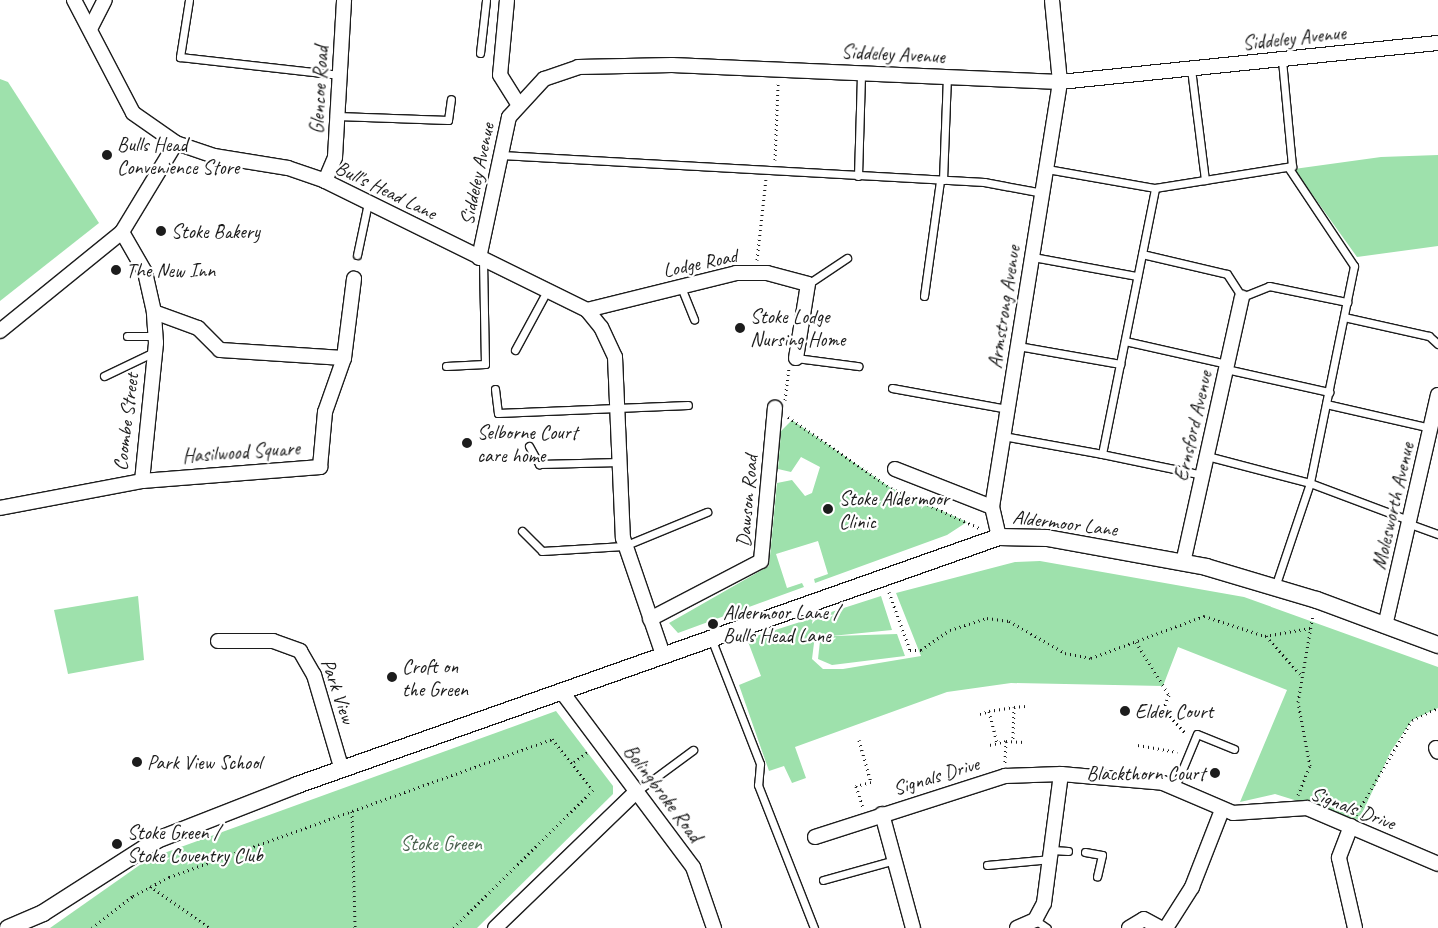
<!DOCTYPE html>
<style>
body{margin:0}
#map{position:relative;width:1438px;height:928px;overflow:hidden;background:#fff;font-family:Caveat,sans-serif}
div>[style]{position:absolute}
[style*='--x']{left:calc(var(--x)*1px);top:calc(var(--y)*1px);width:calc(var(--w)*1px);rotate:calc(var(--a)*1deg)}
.green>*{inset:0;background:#9ee1ac}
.path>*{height:3px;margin-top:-1.5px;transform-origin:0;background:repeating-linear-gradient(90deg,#1c1c1c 0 1px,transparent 0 5px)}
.roads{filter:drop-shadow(1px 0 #1c1c1c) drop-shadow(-1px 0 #1c1c1c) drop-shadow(0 1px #1c1c1c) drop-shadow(0 -1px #1c1c1c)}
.service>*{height:7px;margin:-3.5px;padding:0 3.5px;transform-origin:3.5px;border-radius:3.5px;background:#fff}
.minor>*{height:14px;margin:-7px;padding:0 7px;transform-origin:7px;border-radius:7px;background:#fff}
.tertiary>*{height:16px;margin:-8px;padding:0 8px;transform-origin:8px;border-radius:8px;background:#fff}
.dots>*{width:14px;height:14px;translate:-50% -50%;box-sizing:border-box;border:2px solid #fff;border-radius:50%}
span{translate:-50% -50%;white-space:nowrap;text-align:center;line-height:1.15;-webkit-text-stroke:4.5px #fff;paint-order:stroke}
.street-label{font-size:20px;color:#1c1c1c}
.poi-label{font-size:20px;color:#1c1c1c}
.left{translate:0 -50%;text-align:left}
.right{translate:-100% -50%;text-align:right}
.park-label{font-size:20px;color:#4a614e}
</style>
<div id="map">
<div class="green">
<i style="clip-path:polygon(0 79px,8px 82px,99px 223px,0 301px)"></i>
<i style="clip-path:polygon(1438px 155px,1438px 246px,1357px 257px,1294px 169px,1381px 157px)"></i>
<i style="clip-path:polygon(792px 420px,891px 488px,967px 522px,947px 535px,815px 583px,814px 579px,828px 574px,818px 541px,776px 554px,787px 588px,802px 583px,804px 587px,678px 633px,669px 623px,769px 566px,777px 483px,792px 480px,805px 496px,812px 493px,820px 467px,801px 457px,791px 472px,778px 469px,781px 431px)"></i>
<i style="clip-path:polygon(1040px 561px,1244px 597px,1438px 667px,1438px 708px,1412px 720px,1391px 751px,1359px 820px,1275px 794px,1240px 802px,1287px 690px,1178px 647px,1163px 686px,1011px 683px,947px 692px,795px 747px,806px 778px,792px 783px,784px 766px,769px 771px,739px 685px,761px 676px,747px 639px,881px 596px,892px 630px,821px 637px,814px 643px,812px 659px,823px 669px,843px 669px,921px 656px,896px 593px,1015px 562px)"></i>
<i style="clip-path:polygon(138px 596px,144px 660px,68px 674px,54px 610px)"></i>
<i style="clip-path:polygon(897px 634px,905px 656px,832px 665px,818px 659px,820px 641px,834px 636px)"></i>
<i style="clip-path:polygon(556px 711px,613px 786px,613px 794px,477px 928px,50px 928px,144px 862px,167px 852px)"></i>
</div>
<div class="path">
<i style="--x:775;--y:160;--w:76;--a:-87.7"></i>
<i style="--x:757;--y:260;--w:81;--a:-83.7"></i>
<i style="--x:785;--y:400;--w:31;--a:-83"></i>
<i style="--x:788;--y:417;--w:125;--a:34.6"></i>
<i style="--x:891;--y:488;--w:97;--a:24.4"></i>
<i style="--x:889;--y:592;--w:62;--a:70.1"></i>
<i style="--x:910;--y:650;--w:11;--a:0"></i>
<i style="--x:921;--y:650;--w:35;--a:-35"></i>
<i style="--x:950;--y:630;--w:39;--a:-18"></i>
<i style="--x:987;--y:618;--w:22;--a:8"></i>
<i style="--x:1009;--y:621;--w:64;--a:29.7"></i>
<i style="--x:1065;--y:653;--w:26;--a:11"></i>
<i style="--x:1091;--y:658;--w:121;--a:-20.4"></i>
<i style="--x:1204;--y:616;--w:64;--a:18.2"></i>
<i style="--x:1265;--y:636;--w:46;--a:-10.1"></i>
<i style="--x:1266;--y:636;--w:51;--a:48.2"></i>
<i style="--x:1136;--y:642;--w:62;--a:58.1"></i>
<i style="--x:1169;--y:695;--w:18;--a:112"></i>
<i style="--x:1162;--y:712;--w:17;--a:173"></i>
<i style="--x:1014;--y:707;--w:11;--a:-5"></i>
<i style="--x:1163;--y:709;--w:33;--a:47"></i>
<i style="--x:989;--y:711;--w:25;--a:-9"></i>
<i style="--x:1014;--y:707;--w:34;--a:92"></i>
<i style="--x:980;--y:714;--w:9;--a:-18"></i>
<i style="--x:989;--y:711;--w:33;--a:76"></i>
<i style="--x:859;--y:740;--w:44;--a:74.1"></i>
<i style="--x:871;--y:782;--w:16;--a:165"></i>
<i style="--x:856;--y:786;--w:22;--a:72"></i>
<i style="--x:1006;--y:741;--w:18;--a:3"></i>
<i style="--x:990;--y:745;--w:16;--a:-14"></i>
<i style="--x:1006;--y:741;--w:22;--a:93"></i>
<i style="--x:1138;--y:745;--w:40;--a:10"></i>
<i style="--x:574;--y:762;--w:19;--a:-36"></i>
<i style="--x:1298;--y:795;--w:31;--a:-68"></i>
<i style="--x:1310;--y:766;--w:65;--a:-100.6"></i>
<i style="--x:1298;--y:702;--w:89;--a:-80.3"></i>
<i style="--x:352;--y:811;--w:117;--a:88.5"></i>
<i style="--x:1356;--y:815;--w:110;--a:-59.5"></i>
<i style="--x:1412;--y:720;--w:29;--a:-25"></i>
<i style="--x:150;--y:886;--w:73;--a:35"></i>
<i style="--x:92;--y:928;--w:52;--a:-38"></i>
<i style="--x:133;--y:896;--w:41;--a:-27.8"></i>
<i style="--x:169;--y:877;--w:407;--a:-19.8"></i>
<i style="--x:552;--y:739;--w:65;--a:51.2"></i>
<i style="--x:593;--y:790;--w:197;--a:135.4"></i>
</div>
<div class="roads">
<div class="service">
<i style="--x:189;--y:0;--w:58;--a:99"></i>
<i style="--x:180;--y:57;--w:161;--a:6.4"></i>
<i style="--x:480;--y:53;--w:53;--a:-83.5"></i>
<i style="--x:1191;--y:69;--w:112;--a:82.8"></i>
<i style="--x:337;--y:116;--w:111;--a:2.1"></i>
<i style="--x:448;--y:120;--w:21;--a:-82"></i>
<i style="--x:501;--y:155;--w:484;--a:3.2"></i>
<i style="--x:984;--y:182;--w:60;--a:10.6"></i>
<i style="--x:1288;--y:167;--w:119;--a:56.3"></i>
<i style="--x:1354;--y:266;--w:221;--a:101.5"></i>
<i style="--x:1310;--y:483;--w:108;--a:20.6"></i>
<i style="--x:1047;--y:169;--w:110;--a:10"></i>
<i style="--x:858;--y:176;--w:104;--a:-88.3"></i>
<i style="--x:943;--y:180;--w:104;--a:-87.8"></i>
<i style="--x:1142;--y:254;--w:87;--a:13.2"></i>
<i style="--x:1227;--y:274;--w:27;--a:57"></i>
<i style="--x:1242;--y:297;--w:29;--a:-22"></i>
<i style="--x:1269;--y:286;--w:80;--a:11.6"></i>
<i style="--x:357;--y:255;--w:53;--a:-78.1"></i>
<i style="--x:1033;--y:257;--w:106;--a:10.4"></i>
<i style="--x:808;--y:284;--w:47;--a:-33.7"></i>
<i style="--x:681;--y:287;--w:35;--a:68"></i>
<i style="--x:924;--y:296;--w:117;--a:-82.1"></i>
<i style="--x:1344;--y:317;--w:87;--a:12.6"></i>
<i style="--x:1429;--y:336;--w:12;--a:42"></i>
<i style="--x:127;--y:336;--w:28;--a:0"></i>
<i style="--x:1125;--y:341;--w:105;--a:12.7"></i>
<i style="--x:1018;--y:346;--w:104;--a:10"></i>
<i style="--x:515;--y:350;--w:69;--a:-61.6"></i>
<i style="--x:796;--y:358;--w:63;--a:7.4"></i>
<i style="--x:446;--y:366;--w:39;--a:-3"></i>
<i style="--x:485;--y:364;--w:104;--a:-91.1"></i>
<i style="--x:1226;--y:369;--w:106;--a:12.6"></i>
<i style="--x:104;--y:376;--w:55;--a:-25.6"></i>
<i style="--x:892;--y:388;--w:118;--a:10.3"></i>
<i style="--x:495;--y:389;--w:24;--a:83"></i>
<i style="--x:498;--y:413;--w:190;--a:-2.4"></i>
<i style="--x:1326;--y:404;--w:108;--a:12.9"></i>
<i style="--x:1003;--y:436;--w:101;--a:10.3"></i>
<i style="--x:529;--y:446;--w:21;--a:61"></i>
<i style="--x:539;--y:464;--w:81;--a:-1.4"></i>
<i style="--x:1207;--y:456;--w:106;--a:14.7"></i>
<i style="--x:1310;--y:483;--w:110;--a:108.6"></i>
<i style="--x:1203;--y:475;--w:103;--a:-168.3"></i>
<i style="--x:1102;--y:454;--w:271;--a:-78.7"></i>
<i style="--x:1155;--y:188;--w:139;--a:-9.1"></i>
<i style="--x:1292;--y:166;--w:106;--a:-95.4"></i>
<i style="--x:1410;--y:524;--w:30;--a:20"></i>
<i style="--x:522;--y:531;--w:28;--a:45"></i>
<i style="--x:542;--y:551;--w:82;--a:-3.5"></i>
<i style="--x:624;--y:546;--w:90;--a:-22.3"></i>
<i style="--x:711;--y:638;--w:135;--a:68.7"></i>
<i style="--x:760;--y:764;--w:21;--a:95"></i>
<i style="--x:758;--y:785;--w:154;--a:68.6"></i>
<i style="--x:1175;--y:787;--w:57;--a:-67.5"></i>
<i style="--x:1197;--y:734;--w:40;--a:22"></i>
<i style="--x:636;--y:792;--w:71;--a:-36.4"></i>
<i style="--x:1052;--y:850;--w:16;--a:4"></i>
<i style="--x:1085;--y:852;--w:17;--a:10"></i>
<i style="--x:1102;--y:855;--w:22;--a:103"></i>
<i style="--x:987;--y:865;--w:64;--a:-5.4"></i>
<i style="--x:823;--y:880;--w:75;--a:-15.5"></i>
<i style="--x:1035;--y:920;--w:14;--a:34"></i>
</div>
<div class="minor">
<i style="--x:74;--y:0;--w:127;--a:62.4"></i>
<i style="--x:133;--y:113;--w:52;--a:34.9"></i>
<i style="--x:176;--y:143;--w:40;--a:18.9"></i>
<i style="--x:214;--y:156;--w:75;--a:9.2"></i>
<i style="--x:288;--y:168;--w:39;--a:19"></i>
<i style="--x:325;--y:181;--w:292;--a:26.2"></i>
<i style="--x:587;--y:310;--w:22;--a:51"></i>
<i style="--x:601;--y:327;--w:33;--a:65"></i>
<i style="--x:615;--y:357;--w:181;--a:87.5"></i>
<i style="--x:623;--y:538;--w:124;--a:71.1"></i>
<i style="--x:507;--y:0;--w:75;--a:95.3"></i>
<i style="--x:500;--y:75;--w:34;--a:58"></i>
<i style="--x:91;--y:27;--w:30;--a:-63"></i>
<i style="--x:325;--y:181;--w:26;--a:-67"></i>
<i style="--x:335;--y:157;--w:157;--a:-86.7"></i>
<i style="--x:479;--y:258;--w:144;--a:-78"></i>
<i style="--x:509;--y:117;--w:52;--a:-47.4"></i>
<i style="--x:544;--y:79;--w:36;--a:-19"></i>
<i style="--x:578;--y:67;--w:94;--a:-1.2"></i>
<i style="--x:672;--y:65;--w:388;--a:2.5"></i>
<i style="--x:1060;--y:82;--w:380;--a:-5.9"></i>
<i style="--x:587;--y:310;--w:154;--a:-13.9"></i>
<i style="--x:736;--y:273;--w:31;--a:0"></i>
<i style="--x:767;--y:273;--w:42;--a:15"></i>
<i style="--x:808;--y:284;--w:75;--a:99.2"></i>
<i style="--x:154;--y:312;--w:47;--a:20"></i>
<i style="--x:198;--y:328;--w:31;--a:45"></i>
<i style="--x:220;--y:350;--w:124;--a:3.7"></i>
<i style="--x:0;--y:331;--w:157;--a:-39.1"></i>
<i style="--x:122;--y:232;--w:104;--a:-58.8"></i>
<i style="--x:895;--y:469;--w:104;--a:21.4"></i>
<i style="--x:142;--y:481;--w:179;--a:-4.5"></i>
<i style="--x:320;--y:467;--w:55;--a:-84.8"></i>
<i style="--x:325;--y:412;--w:57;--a:-70.6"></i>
<i style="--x:344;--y:358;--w:80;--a:-82.8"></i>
<i style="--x:0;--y:508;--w:145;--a:-10.8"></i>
<i style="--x:142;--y:481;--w:139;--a:-84.2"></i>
<i style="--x:156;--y:343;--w:31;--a:-94"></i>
<i style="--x:154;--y:312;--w:41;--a:-102.7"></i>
<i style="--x:145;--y:272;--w:46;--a:-119.9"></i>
<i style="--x:999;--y:537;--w:31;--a:-103"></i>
<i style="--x:992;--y:507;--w:430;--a:-80.9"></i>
<i style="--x:1060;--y:82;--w:82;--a:-95.6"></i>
<i style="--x:1183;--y:563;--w:272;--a:-77.5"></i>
<i style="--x:650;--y:619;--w:125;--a:-27.6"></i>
<i style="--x:761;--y:561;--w:154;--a:-84.8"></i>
<i style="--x:1385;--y:626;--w:237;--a:-77.1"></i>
<i style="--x:218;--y:641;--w:55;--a:0"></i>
<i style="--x:273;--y:641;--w:29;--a:20"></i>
<i style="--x:300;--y:651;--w:28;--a:60"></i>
<i style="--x:314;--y:675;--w:99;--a:73.6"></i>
<i style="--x:562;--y:692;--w:219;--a:53.2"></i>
<i style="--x:693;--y:867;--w:65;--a:71"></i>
<i style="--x:1436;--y:748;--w:4;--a:63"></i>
<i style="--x:882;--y:814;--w:118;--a:74.8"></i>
<i style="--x:1351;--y:826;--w:34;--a:111"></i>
<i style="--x:1339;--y:858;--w:72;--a:77.1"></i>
<i style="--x:815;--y:837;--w:200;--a:-17.8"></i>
<i style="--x:1005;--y:776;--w:56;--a:-2"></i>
<i style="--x:1061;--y:774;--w:102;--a:5"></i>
<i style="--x:1163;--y:783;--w:76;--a:23.2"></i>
<i style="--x:1233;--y:813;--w:74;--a:-3.9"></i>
<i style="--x:1307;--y:808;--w:142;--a:23.1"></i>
<i style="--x:495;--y:928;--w:196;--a:-44"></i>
<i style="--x:1017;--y:928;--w:20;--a:-24"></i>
<i style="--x:1035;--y:920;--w:19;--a:-62"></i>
<i style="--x:1044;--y:903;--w:130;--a:-82.5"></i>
<i style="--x:1129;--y:928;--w:17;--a:-31"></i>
<i style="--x:1144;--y:919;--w:18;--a:29"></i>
<i style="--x:1166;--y:928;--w:49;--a:-57.6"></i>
<i style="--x:1192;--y:887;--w:83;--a:-68.7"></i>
</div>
<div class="tertiary">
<i style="--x:8;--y:928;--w:38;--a:-23"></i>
<i style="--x:43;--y:913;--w:135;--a:-32.6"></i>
<i style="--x:157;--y:840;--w:150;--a:-21.4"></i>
<i style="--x:297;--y:785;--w:745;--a:-19.46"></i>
<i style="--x:999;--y:537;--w:48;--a:1.2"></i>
<i style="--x:1047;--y:538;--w:162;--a:10.3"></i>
<i style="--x:1206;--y:567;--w:116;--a:16.6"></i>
<i style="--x:1317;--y:600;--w:129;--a:20.4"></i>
</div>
</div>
<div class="dots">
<i style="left:107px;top:155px;background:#1c1c1c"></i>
<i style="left:161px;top:231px;background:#1c1c1c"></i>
<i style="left:116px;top:270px;background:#1c1c1c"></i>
<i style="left:740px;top:328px;background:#1c1c1c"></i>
<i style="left:467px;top:443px;background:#1c1c1c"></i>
<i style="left:828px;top:509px;background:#1c1c1c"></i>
<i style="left:713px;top:624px;background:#1c1c1c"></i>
<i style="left:392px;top:677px;background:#1c1c1c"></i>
<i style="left:1125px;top:711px;background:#1c1c1c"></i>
<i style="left:137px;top:762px;background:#1c1c1c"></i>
<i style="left:1215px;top:773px;background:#1c1c1c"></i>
<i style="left:117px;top:844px;background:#1c1c1c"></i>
</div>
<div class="street-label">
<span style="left:1294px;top:38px;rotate:-6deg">Siddeley Avenue</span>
<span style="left:893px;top:54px;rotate:3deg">Siddeley Avenue</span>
<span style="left:319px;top:90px;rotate:-87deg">Glencoe Road</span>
<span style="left:477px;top:174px;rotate:-78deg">Siddeley Avenue</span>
<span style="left:386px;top:190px;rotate:26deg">Bull's Head Lane</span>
<span style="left:700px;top:263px;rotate:-12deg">Lodge Road</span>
<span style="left:1004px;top:307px;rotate:-81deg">Armstrong Avenue</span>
<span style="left:126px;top:422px;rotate:-83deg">Coombe Street</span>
<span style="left:1193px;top:426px;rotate:-77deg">Ernsford Avenue</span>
<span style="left:241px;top:452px;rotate:-4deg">Hasilwood Square</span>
<span style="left:747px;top:501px;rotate:-85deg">Dawson Road</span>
<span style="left:1393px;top:506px;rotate:-77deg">Molesworth Avenue</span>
<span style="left:1065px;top:523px;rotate:7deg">Aldermoor Lane</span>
<span style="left:338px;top:691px;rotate:71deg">Park View</span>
<span style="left:936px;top:776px;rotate:-17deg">Signals Drive</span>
<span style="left:663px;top:793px;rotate:53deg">Bolingbroke Road</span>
<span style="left:1353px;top:808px;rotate:21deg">Signals Drive</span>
</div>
<div class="poi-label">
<span class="left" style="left:117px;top:156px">Bulls Head<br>Convenience Store</span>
<span class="left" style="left:171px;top:231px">Stoke Bakery</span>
<span class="left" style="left:126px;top:270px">The New Inn</span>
<span class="left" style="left:750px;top:328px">Stoke Lodge<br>Nursing Home</span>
<span class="left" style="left:477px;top:444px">Selborne Court<br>care home</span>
<span class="left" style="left:839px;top:510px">Stoke Aldermoor<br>Clinic</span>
<span class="left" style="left:723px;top:624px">Aldermoor Lane /<br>Bulls Head Lane</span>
<span class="left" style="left:402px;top:678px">Croft on<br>the Green</span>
<span class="left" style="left:1135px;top:711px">Elder Court</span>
<span class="left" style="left:147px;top:762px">Park View School</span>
<span class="right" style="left:1205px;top:773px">Blackthorn Court</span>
<span class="left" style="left:127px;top:844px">Stoke Green /<br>Stoke Coventry Club</span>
</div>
<div class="park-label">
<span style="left:441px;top:843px">Stoke Green</span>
</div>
</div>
